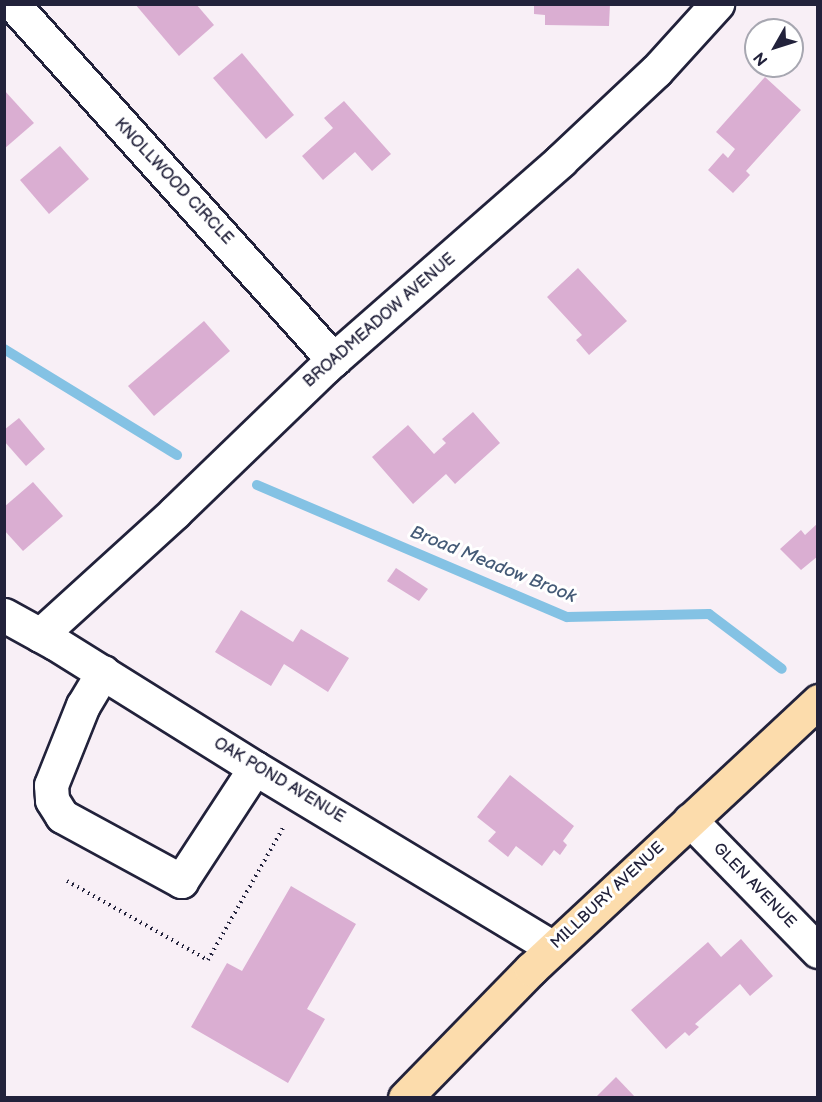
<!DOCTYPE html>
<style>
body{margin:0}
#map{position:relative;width:822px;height:1102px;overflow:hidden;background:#f8eff6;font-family:"Balsamiq Sans",sans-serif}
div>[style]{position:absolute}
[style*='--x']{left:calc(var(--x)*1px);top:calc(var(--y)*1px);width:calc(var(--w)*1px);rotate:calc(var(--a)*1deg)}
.stream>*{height:10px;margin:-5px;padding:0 5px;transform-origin:5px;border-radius:5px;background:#84c2e4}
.building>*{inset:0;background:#daaed2}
.path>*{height:4px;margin-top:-2px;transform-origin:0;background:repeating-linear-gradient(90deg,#22223b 0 1.5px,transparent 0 6px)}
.roads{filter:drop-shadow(2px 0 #22223b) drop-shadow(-2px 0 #22223b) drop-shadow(0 2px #22223b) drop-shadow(0 -2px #22223b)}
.minor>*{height:33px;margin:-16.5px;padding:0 16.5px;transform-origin:16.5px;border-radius:16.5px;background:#fff}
.major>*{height:33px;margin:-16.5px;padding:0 16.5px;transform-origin:16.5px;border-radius:16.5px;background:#fcdcac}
span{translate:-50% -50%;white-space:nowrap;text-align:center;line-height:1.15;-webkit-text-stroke:6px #fff;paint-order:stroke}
.street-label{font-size:16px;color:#22223b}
.water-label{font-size:18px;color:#445a76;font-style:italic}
.frame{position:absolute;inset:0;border:6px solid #22223b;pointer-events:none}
.north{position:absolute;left:744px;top:18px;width:60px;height:60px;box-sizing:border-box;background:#fff;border:2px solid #a7a7b1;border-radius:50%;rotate:231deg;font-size:16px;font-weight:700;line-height:24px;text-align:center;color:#22223b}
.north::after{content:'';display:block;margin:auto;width:21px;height:27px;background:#22223b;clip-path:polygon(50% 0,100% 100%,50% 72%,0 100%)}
</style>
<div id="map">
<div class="stream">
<i style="--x:4;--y:349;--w:203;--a:31.5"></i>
<i style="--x:257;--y:485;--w:337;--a:23.1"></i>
<i style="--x:567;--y:617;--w:142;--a:-1.2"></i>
<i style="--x:709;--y:614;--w:91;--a:37"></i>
</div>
<div class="building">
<i style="clip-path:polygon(135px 4px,196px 4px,214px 25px,179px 56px)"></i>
<i style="clip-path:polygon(534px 4px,610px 4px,609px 26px,545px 25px,545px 15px,534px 14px)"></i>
<i style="clip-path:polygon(242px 53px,294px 115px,266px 139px,213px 78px)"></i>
<i style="clip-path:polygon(765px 77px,801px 110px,746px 171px,750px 175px,733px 193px,708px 170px,723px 153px,728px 158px,735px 149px,716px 132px)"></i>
<i style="clip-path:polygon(4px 90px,34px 123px,4px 149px)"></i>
<i style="clip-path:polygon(344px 101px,391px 154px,372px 171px,355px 152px,323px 180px,302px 156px,333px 128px,324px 118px)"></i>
<i style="clip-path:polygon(60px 146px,89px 179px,49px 214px,20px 180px)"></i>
<i style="clip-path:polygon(578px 268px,627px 321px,589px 355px,576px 340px,582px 335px,547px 297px)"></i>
<i style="clip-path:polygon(204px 321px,230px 351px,154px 416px,128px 386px)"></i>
<i style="clip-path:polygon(473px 412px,500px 443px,455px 484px,446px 474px,413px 504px,372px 457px,408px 425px,434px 454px,446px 443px,442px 439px)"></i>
<i style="clip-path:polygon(19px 418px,45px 449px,26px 466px,4px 441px,4px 430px)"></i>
<i style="clip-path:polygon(33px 482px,63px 516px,23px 551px,4px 530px,4px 507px)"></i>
<i style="clip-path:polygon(818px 523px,818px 556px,801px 570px,780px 549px,801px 530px,805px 535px)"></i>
<i style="clip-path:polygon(396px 568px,428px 589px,419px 601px,387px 581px)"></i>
<i style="clip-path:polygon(241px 610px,293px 642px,301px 629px,349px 658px,328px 692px,284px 664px,271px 686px,215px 652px)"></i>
<i style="clip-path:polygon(510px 775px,574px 826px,563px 841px,567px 845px,560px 855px,554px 850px,542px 866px,516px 846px,508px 857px,488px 841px,496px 832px,477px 817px)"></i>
<i style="clip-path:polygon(291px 886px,356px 924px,307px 1009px,325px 1019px,288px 1083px,191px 1027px,227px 963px,242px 971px)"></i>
<i style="clip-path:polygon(741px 939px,773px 976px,750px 996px,740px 984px,695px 1024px,699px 1027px,689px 1036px,685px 1032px,666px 1049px,631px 1010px,708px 942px,721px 957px)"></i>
<i style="clip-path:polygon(616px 1077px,636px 1098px,595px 1098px)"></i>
</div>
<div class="path">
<i style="--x:67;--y:881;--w:162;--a:29.3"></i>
<i style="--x:208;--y:960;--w:154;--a:-60.4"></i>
</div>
<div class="roads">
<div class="minor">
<i style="--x:13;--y:4;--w:479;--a:48"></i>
<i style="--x:4;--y:615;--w:58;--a:28.8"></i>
<i style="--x:55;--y:643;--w:236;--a:32"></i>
<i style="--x:255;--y:768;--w:348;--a:31.1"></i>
<i style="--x:40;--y:635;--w:183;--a:-42.3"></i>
<i style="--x:175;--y:512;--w:209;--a:-44"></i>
<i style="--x:325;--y:367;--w:313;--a:-41.2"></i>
<i style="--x:560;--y:161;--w:132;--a:-43.2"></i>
<i style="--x:656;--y:71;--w:91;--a:-47.7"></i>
<i style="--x:103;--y:672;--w:39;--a:121"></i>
<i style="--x:83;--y:705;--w:86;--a:111.8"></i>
<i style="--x:51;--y:785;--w:15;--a:86"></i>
<i style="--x:52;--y:800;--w:19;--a:58"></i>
<i style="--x:62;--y:816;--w:136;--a:28.6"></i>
<i style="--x:181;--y:881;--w:135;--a:-56.8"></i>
<i style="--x:690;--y:820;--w:183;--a:45.7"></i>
</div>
<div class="major">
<i style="--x:405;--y:1098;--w:180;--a:-45.7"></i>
<i style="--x:531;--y:969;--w:393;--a:-43"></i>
</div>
</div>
<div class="street-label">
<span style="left:173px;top:182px;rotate:47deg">KNOLLWOOD CIRCLE</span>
<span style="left:380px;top:321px;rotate:-41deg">BROADMEADOW AVENUE</span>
<span style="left:279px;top:781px;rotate:31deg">OAK POND AVENUE</span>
<span style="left:754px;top:886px;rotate:46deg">GLEN AVENUE</span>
<span style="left:608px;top:896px;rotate:-43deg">MILLBURY AVENUE</span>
</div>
<div class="water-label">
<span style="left:493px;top:565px;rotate:22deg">Broad Meadow Brook</span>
</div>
<div class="frame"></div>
<div class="north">N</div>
</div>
